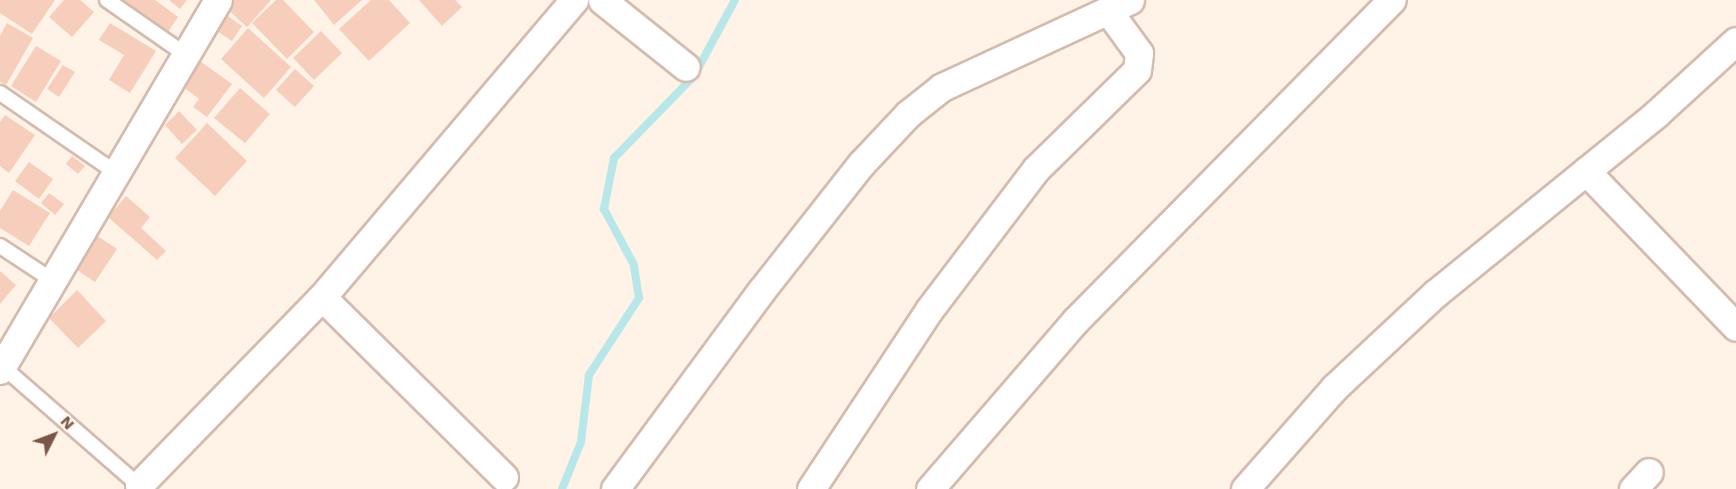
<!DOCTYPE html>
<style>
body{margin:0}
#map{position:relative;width:1736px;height:489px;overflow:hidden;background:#fef3e6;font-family:"Work Sans",sans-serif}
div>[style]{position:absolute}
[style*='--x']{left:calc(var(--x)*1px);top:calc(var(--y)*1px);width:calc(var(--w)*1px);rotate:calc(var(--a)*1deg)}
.stream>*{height:8px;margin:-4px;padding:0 4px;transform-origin:4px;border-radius:4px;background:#b8e7ea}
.building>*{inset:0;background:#f6cebb}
.roads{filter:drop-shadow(2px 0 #d4bbad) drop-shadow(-2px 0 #d4bbad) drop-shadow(0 2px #d4bbad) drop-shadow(0 -2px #d4bbad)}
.lane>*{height:14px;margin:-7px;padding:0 7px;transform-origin:7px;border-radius:7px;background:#fff}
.street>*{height:27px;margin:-13.5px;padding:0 13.5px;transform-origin:13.5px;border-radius:13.5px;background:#fff}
span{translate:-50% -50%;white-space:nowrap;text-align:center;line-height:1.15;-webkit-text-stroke:4.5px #fff7ee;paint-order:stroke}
.north{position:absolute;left:24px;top:405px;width:60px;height:60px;-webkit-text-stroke:4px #fff7ee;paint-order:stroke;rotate:48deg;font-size:16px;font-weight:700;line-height:24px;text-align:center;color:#7a5648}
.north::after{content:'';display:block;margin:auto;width:21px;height:27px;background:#7a5648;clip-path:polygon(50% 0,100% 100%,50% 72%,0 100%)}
</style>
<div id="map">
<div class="stream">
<i style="--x:562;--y:489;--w:51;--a:-68"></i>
<i style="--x:581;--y:442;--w:67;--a:-83.2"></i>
<i style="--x:589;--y:375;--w:92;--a:-57"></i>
<i style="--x:639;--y:298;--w:33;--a:-99"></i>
<i style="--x:634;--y:265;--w:64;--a:-118.2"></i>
<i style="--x:604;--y:209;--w:52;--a:-78.9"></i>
<i style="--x:614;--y:158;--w:115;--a:-45.7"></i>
<i style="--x:694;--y:76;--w:86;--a:-61.7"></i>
</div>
<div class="building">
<i style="clip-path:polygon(0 0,55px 0,32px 34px,0 13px)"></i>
<i style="clip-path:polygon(64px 0,80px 0,94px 12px,72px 37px,49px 17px)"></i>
<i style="clip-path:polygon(124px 0,155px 0,178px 17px,165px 36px,121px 4px)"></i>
<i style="clip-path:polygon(169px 0,187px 0,180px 9px)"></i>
<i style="clip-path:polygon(231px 0,271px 0,247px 27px,225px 7px)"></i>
<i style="clip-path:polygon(276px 0,283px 0,314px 32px,287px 59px,252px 23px)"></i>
<i style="clip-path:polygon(314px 0,362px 0,334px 25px)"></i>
<i style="clip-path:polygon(371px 0,389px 0,410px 23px,369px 61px,339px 29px)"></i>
<i style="clip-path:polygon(419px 0,455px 0,462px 7px,442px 26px)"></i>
<i style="clip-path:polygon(225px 14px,242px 26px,232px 41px,214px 29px)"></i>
<i style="clip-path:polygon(7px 23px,33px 38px,6px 85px,0 82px,0 36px)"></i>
<i style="clip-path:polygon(110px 23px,156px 51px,130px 93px,109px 80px,124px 55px,99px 40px)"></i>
<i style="clip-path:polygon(248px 28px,291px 67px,264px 98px,221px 59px)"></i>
<i style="clip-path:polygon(321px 31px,342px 53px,314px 80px,293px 58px)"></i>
<i style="clip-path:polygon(36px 46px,61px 61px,36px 102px,11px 86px)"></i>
<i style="clip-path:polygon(200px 61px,232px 84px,207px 117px,193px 107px,199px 99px,182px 86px)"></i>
<i style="clip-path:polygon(63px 65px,75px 72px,59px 97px,47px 89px)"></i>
<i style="clip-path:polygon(295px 69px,314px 86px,295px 107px,276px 90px)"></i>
<i style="clip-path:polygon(240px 88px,270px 114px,245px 143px,214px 118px)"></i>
<i style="clip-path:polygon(179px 111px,197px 130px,182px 144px,165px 125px)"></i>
<i style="clip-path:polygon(5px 115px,35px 135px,9px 173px,0 166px,0 122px)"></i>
<i style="clip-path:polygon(207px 123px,247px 161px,215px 196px,175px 158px)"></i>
<i style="clip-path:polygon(72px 156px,85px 166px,78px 174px,66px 164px)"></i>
<i style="clip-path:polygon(29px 162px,53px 179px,39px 199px,15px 181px)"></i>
<i style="clip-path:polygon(13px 190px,50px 213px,29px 246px,0 228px,0 211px)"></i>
<i style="clip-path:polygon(49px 193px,64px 204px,55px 215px,41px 203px)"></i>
<i style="clip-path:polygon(126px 196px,150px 217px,141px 228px,166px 251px,157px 260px,108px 217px)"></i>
<i style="clip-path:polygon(96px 235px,117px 249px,95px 282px,74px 268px)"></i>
<i style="clip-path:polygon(0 271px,16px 285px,0 304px)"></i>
<i style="clip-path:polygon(77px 290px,106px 321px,78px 348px,49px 318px)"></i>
</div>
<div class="roads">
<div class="lane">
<i style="--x:107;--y:0;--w:96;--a:34.8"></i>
<i style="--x:0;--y:93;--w:140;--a:34.5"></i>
<i style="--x:0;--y:246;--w:62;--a:33.2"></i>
<i style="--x:2;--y:366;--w:187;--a:41.1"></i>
</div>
<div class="street">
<i style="--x:602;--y:0;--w:107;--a:38.6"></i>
<i style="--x:1586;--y:171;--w:216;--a:46.1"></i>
<i style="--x:322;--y:297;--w:256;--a:44.7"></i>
<i style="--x:0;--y:370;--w:429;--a:-59.5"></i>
<i style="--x:139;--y:485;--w:262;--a:-45.8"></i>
<i style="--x:322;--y:297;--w:390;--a:-49.7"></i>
<i style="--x:615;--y:489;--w:246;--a:-53.6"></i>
<i style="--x:761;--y:291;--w:162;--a:-51.8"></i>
<i style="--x:861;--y:164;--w:69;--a:-46.8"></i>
<i style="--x:908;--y:114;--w:43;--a:-38.5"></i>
<i style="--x:942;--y:87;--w:207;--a:-24.8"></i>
<i style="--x:811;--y:489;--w:214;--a:-56.6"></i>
<i style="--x:929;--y:310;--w:177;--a:-52.8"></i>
<i style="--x:1036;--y:169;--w:141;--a:-44.4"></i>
<i style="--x:1137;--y:70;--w:17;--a:-83"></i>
<i style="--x:1139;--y:53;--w:51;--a:-126.2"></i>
<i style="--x:930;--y:489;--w:222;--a:-49.2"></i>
<i style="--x:1075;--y:321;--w:451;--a:-45.4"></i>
<i style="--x:1245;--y:489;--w:135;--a:-48.6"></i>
<i style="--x:1334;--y:388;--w:139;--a:-43"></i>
<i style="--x:1436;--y:293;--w:284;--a:-39.1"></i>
<i style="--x:1656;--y:114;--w:108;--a:-42.4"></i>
<i style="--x:1633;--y:489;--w:23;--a:-47"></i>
</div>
</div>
<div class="north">N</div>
</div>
